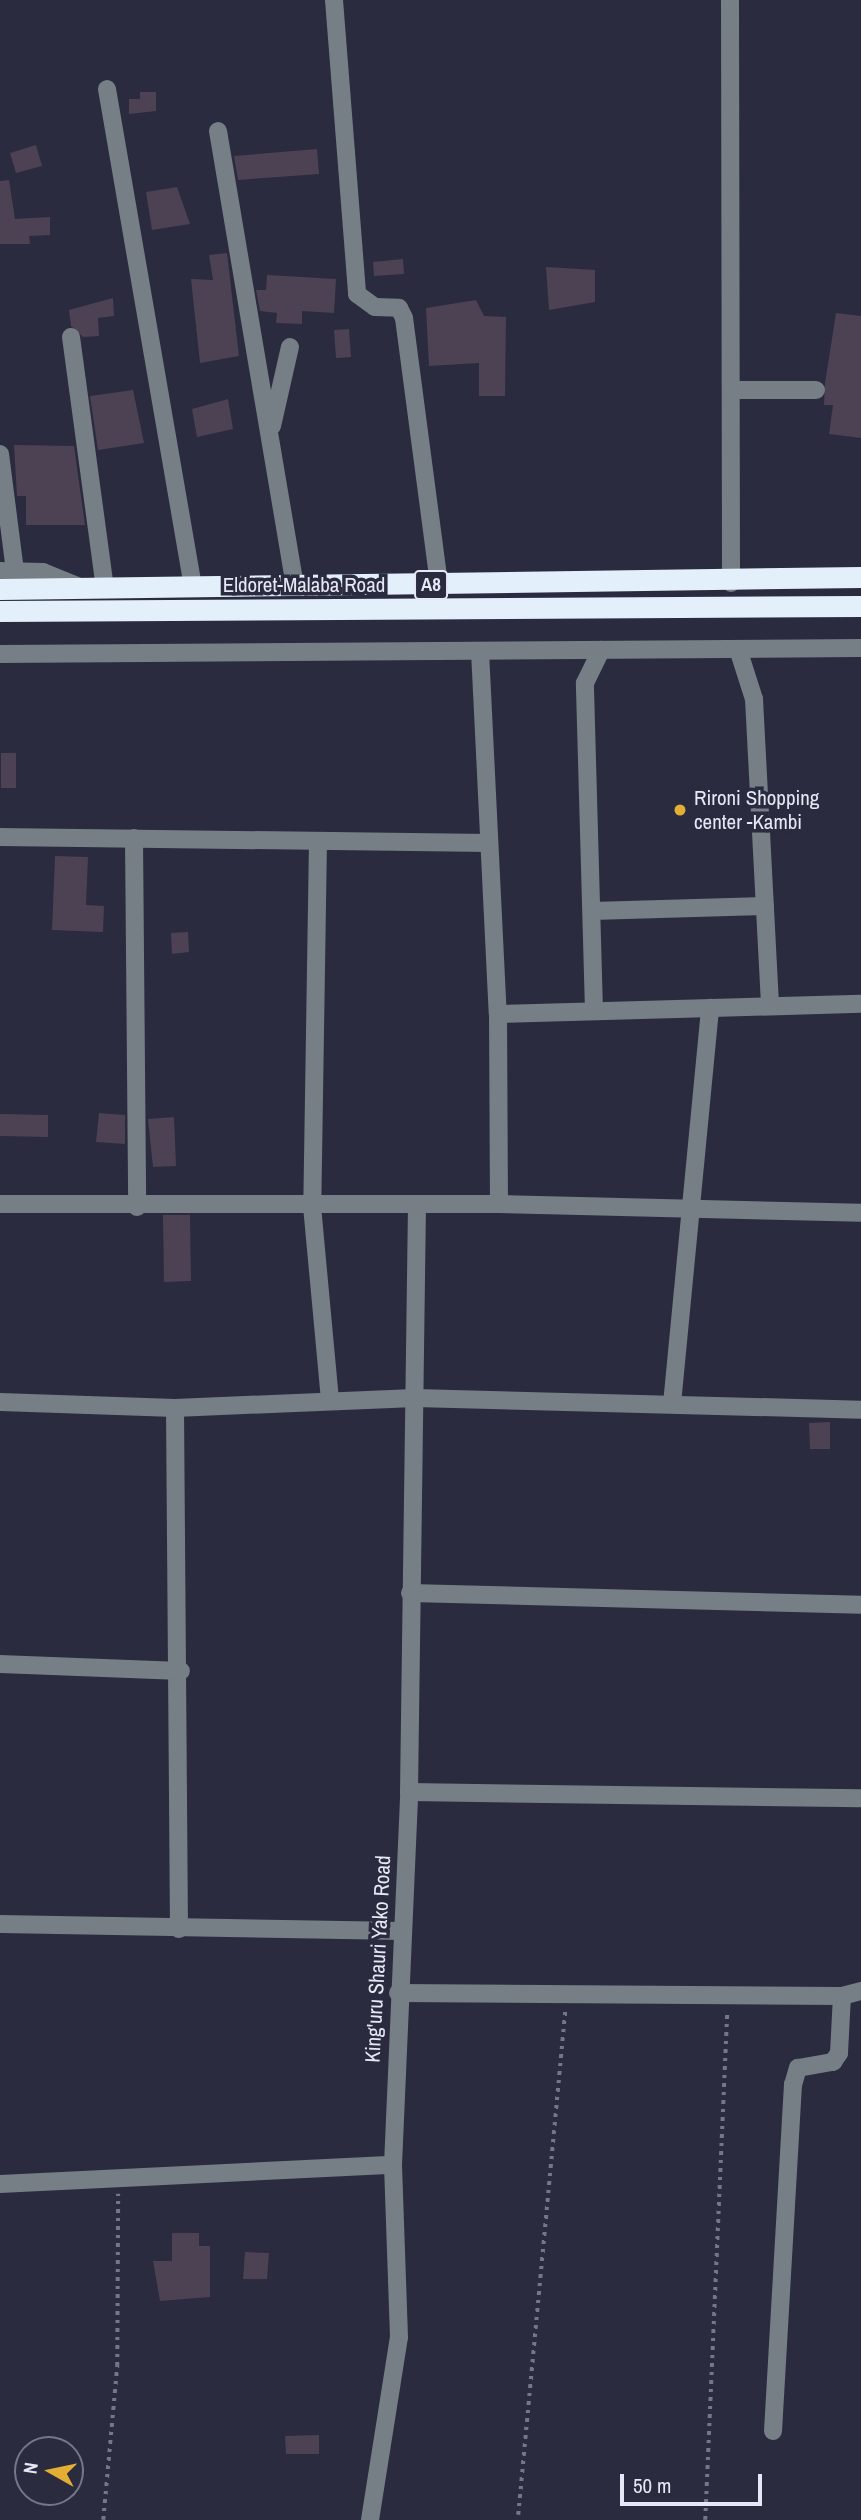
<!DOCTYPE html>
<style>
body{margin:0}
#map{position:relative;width:861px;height:2520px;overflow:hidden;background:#2a2b3f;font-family:"Archivo Narrow",sans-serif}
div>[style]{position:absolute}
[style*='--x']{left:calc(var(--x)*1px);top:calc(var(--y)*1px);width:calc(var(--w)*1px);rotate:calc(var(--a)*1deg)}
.building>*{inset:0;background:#4d4154}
.path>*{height:3.5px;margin-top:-1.75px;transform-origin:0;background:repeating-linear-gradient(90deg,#757687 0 3.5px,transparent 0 8.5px)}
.minor>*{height:18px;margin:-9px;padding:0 9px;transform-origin:9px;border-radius:9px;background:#767e86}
.highway>*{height:21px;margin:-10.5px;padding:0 10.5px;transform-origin:10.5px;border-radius:10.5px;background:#e3effb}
.dots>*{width:19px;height:19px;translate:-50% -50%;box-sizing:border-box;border:4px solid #2a2b3f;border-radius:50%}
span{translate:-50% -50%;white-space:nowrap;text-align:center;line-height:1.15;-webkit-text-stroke:7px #2a2b3f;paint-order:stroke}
.shield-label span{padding:2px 5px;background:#2a2b3f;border:2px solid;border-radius:5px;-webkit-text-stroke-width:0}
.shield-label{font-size:19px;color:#e6e8f5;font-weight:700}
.street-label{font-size:21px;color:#e6e8f5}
.poi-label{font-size:21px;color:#e6e8f5}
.left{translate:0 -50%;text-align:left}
.north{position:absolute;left:14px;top:2436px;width:70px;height:70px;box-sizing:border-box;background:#2a2b3f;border:2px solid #757788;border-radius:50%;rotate:279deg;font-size:19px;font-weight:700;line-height:28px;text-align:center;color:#e6e8f5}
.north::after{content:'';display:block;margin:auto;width:24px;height:32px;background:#e4ae35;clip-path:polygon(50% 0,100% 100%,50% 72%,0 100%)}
.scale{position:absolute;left:620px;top:2474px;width:142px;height:32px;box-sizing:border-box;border:4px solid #e6e8f5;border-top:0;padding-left:9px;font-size:21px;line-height:24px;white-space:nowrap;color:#e6e8f5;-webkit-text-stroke:5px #2a2b3f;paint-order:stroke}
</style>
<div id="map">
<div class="building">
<i style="clip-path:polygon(140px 92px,156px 92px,156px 111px,129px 114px,129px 99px,140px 99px)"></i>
<i style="clip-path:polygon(36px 145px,42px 166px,16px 173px,10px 153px)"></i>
<i style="clip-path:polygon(317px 149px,319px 174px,238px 180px,234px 156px)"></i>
<i style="clip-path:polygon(9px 180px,15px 219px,50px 217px,50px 235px,29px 236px,30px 244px,0 244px,0 181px)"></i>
<i style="clip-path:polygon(177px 187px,190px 224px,152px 230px,146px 192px)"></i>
<i style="clip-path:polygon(227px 253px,239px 356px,200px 363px,191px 279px,213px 280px,209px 255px)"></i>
<i style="clip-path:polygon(403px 259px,404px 274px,374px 276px,373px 262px)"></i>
<i style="clip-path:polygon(546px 267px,595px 270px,595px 302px,549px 310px)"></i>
<i style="clip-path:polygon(267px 275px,336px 279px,334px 313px,302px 311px,302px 324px,276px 323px,277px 313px,260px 311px,256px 290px,266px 290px)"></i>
<i style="clip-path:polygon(113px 298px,114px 316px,98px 318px,99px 336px,83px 337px,71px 326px,69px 310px)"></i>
<i style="clip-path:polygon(476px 300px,484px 316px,506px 317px,505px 396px,479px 396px,479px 363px,429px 366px,426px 308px)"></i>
<i style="clip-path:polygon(836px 313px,861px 316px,861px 438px,829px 434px,833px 405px,824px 405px,825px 383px)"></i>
<i style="clip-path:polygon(349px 329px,351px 357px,336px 358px,334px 330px)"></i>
<i style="clip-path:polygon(133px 390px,144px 443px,98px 450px,90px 396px)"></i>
<i style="clip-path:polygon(228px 399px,233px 429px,197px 437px,192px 409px)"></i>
<i style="clip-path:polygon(14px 445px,74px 446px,85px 525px,26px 525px,26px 496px,17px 496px)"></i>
<i style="clip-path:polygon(1px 753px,16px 753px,16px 788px,1px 788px)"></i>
<i style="clip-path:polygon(55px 856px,88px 857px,86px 905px,104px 906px,103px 932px,52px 930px)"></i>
<i style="clip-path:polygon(188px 932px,189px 952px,172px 954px,171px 933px)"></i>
<i style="clip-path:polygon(99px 1113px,125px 1115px,125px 1144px,96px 1142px)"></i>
<i style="clip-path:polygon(0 1114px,48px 1115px,48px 1137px,0 1136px)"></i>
<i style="clip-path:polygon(174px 1117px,176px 1166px,153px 1167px,148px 1119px)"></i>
<i style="clip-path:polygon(163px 1215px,190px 1215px,191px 1281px,164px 1282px)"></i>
<i style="clip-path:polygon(830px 1422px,830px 1449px,810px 1449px,809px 1423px)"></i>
<i style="clip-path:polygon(172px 2233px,199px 2233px,199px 2246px,210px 2246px,210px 2297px,160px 2301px,153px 2261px,172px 2261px)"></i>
<i style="clip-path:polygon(245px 2252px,269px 2253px,267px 2279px,243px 2279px)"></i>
<i style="clip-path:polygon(319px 2435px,319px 2454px,286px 2454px,285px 2436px)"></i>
</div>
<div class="path">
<i style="--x:518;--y:2515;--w:506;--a:-84.67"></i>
<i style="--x:103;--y:2520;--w:155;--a:-84.8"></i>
<i style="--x:117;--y:2366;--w:172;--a:-89.7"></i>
<i style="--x:705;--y:2520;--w:508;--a:-87.52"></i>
</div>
<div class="minor">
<i style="--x:334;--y:0;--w:295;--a:85.5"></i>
<i style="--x:357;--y:294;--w:22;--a:36"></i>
<i style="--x:375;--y:307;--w:24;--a:2"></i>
<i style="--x:399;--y:308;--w:11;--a:63"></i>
<i style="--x:404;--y:318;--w:269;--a:82.5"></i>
<i style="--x:730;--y:0;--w:583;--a:89.9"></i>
<i style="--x:107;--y:89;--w:505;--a:80.2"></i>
<i style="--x:218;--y:131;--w:461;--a:80.4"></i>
<i style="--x:71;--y:337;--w:253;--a:82.3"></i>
<i style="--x:733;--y:390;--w:83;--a:0"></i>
<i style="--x:272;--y:426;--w:81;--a:-77.2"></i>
<i style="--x:0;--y:454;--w:118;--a:82.7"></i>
<i style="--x:0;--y:571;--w:43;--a:1.3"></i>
<i style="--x:43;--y:572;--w:42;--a:22.3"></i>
<i style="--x:738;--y:649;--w:52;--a:72.3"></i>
<i style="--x:754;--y:699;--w:307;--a:87"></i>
<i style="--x:480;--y:651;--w:363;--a:87.2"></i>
<i style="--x:498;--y:1014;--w:190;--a:89.7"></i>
<i style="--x:0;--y:654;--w:861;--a:-0.4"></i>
<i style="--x:0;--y:837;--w:489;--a:0.7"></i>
<i style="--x:134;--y:838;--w:369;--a:89.5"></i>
<i style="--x:318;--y:841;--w:365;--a:90.9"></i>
<i style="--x:312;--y:1206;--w:196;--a:84.7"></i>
<i style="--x:592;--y:911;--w:173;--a:-1.7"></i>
<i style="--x:594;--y:1011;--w:328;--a:-91.6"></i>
<i style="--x:585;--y:683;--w:37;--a:-64"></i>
<i style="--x:498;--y:1014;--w:363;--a:-1.6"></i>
<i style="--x:0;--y:1204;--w:499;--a:0"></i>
<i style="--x:499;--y:1204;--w:362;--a:1.4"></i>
<i style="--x:0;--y:1402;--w:175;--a:2"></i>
<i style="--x:175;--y:1408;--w:240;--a:-2.4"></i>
<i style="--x:415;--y:1398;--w:446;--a:1.5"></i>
<i style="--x:672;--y:1404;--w:398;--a:-84.5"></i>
<i style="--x:175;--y:1408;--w:521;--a:89.56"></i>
<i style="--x:410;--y:1593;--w:451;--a:1.5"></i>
<i style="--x:0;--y:1664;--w:181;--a:2.2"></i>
<i style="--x:409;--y:1792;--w:452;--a:0.8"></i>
<i style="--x:0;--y:1924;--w:402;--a:1"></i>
<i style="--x:398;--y:1993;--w:444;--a:0.4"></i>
<i style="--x:842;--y:1996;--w:20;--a:-15"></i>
<i style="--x:0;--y:2184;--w:393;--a:-2.8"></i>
<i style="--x:773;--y:2431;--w:347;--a:-86.7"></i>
<i style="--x:793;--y:2085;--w:18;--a:-74"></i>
<i style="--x:798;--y:2068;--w:36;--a:-10"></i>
<i style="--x:833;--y:2062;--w:11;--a:-56"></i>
<i style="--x:839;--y:2053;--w:57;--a:-87"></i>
<i style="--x:370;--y:2520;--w:185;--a:-81"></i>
<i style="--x:399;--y:2337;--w:172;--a:-92"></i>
<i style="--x:393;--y:2165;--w:373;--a:-87.5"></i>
<i style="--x:409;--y:1792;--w:584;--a:-89.22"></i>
</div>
<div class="highway">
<i style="--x:0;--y:589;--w:861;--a:-0.8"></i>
<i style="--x:0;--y:611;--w:861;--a:-0.33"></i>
</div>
<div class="dots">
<i style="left:680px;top:810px;background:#e4ae35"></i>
</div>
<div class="shield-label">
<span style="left:431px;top:585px">A8</span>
</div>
<div class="street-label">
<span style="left:304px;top:585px">Eldoret-Malaba Road</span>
<span style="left:378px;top:1959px;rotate:-87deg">King'uru Shauri Yako Road</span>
</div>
<div class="poi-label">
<span class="left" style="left:694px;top:810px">Rironi Shopping<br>center -Kambi</span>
</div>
<div class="north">N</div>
<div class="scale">50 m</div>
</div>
